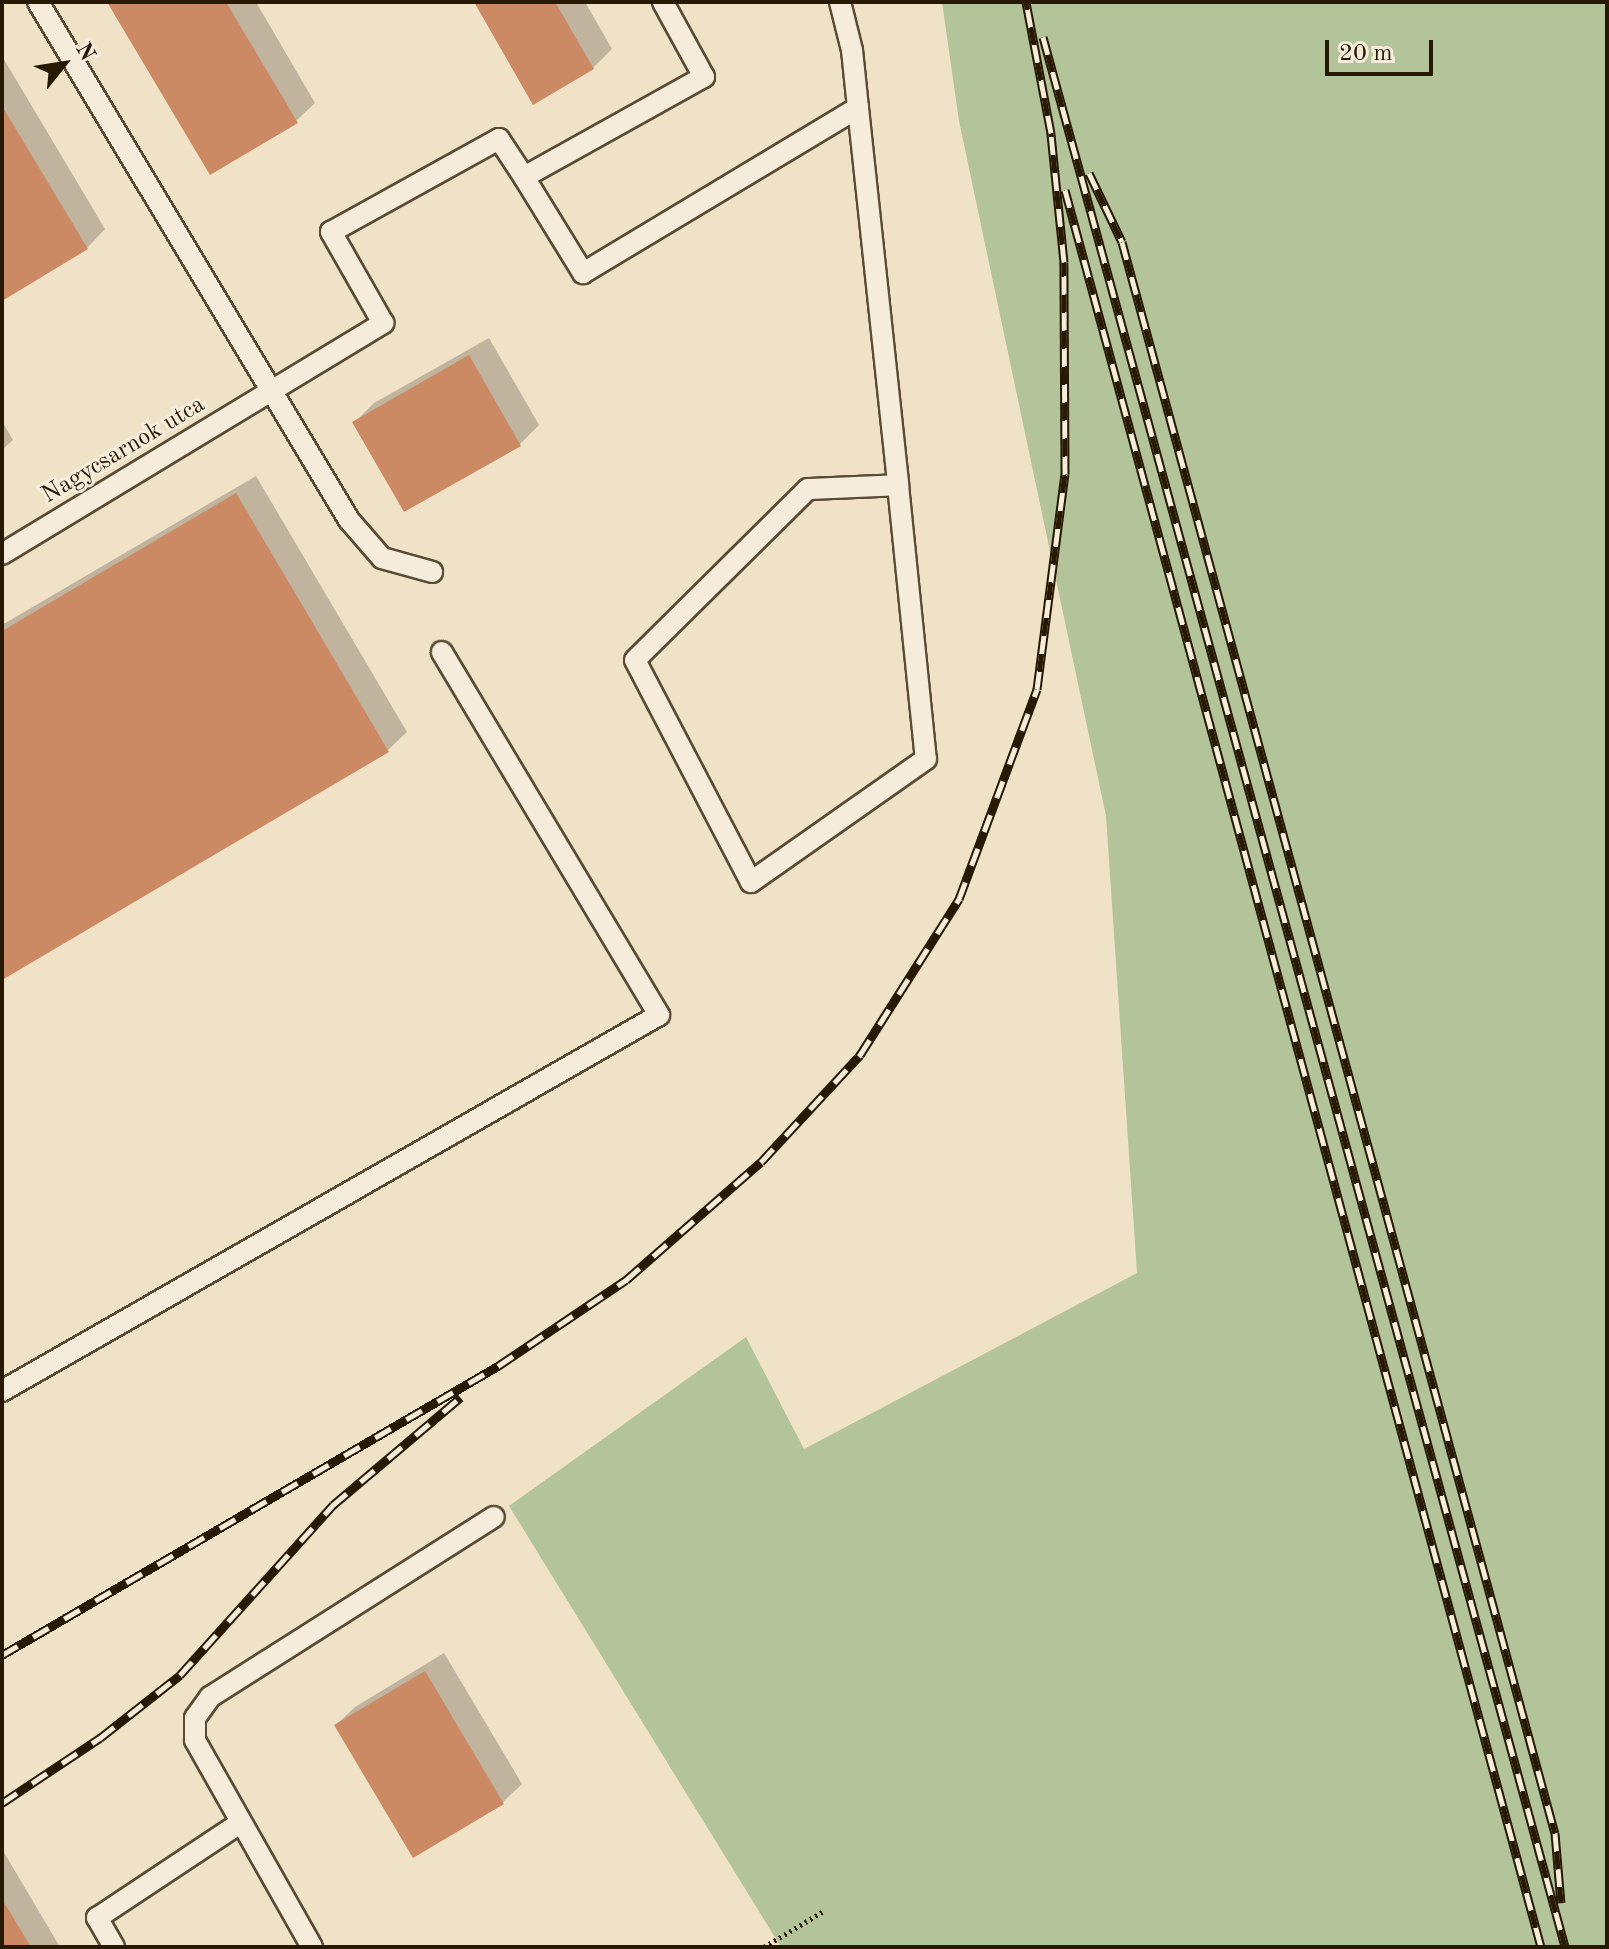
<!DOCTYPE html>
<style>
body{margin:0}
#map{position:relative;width:1609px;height:1949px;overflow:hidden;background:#f0e2c7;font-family:"Old Standard TT",serif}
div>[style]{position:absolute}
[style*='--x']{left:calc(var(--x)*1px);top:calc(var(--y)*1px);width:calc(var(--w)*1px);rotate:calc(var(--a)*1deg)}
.green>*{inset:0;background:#b4c49a}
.shadow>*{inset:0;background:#0003}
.building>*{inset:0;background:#cc8a64}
.path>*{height:5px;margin-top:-2.5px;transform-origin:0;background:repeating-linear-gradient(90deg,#281904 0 2px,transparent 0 6px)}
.roads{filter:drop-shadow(2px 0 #5a4b35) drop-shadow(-2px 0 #5a4b35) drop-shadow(0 2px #5a4b35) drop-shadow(0 -2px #5a4b35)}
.lane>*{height:20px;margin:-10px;padding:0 10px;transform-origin:10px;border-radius:10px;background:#f5ecdb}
.rail>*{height:9px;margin-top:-4.5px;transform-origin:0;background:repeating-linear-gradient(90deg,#f5ecdb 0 18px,#281904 0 36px);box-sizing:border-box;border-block:2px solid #281904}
span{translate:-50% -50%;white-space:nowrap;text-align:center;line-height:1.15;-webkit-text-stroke:6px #f5ecdb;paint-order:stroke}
.street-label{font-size:24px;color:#281904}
.frame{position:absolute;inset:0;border:4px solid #281904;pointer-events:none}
.north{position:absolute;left:24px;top:24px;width:80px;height:80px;-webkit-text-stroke:6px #f5ecdb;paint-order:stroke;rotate:60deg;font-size:22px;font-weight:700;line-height:32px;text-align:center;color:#281904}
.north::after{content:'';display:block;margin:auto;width:28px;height:36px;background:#281904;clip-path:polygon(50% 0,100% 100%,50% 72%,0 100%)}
.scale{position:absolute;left:1325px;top:40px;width:108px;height:36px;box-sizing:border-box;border:4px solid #281904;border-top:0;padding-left:10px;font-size:24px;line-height:28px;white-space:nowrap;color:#281904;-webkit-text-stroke:6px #f5ecdb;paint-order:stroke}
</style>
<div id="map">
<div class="green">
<i style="clip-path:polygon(942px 2px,1607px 2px,1607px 1947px,781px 1947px,509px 1506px,746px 1337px,804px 1449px,1137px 1273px,1106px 816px,959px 121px)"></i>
</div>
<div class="shadow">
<i style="clip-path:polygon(110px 2px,256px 2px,315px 103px,296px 121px)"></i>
<i style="clip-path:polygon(477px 2px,585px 2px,612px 49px,593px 68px)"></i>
<i style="clip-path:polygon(2px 56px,105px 229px,87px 248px,2px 298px)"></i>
<i style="clip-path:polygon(489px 338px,539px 425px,520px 444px,405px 510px,355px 422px,374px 403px)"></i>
<i style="clip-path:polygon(2px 421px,13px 440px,2px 450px)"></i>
<i style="clip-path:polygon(256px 476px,407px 732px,388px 750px,2px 977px,2px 625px)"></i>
<i style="clip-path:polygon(444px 1653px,522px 1784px,503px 1802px,414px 1856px,336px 1725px,355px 1707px)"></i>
<i style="clip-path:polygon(2px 1849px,60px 1947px,2px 1947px)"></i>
</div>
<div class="building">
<i style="clip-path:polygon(107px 2px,226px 2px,298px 123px,210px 175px)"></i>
<i style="clip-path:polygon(474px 2px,555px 2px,594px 69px,533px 105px)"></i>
<i style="clip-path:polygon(2px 106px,88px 249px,2px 301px)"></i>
<i style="clip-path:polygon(469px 355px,521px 446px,404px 512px,352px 422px)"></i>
<i style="clip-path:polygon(236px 493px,389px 752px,2px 980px,2px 631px)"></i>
<i style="clip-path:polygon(425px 1671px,504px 1804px,413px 1858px,334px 1725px)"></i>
<i style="clip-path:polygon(2px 1899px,31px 1947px,2px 1947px)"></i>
</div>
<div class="path">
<i style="--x:764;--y:1947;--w:68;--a:-31.1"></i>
</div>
<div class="roads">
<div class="lane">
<i style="--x:38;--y:2;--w:604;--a:59.02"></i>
<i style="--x:349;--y:520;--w:50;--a:49"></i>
<i style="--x:382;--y:558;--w:52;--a:15.6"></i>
<i style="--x:840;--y:2;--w:49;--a:76"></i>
<i style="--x:852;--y:50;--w:58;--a:84.1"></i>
<i style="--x:858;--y:108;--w:379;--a:83.9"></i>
<i style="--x:898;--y:485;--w:275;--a:84.2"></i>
<i style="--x:926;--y:759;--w:214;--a:144.9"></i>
<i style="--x:751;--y:882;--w:250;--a:-117.6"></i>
<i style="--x:635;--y:660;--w:243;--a:-44.7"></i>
<i style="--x:808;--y:489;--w:90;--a:-2.5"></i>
<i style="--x:524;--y:177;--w:113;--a:58.4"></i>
<i style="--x:583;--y:273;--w:321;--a:-31"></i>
<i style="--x:2;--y:554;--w:446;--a:-31.2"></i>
<i style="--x:383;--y:323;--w:105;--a:-119.7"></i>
<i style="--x:331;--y:232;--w:192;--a:-29"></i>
<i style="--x:499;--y:139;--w:45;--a:56.7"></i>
<i style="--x:524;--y:177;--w:206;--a:-29.1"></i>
<i style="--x:704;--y:77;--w:85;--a:-118.7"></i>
<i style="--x:2;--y:1391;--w:757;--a:-29.78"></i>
<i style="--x:659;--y:1015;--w:423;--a:-120.9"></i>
<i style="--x:114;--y:1947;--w:34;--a:-120"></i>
<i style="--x:97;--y:1918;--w:172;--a:-33.6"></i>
<i style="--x:312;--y:1947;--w:238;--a:-119.5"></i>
<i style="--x:195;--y:1740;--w:22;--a:-90"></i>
<i style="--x:195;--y:1718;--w:26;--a:-54"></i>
<i style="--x:210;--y:1697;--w:336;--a:-32.4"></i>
</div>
</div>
<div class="rail">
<i style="--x:1043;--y:37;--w:1980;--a:74.71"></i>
<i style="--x:1089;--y:173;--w:76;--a:64.4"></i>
<i style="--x:1122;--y:242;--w:1649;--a:74.78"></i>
<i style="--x:1555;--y:1833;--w:70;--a:85.1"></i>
<i style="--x:1065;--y:190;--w:1820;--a:74.84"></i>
<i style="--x:2;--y:1655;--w:574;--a:-30.23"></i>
<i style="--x:498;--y:1366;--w:154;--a:-33.9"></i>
<i style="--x:626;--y:1280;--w:179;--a:-41.2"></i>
<i style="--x:761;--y:1162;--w:146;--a:-47.2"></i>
<i style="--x:860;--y:1055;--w:185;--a:-57.6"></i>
<i style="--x:959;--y:899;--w:224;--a:-69.6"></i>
<i style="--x:1037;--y:689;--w:217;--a:-82.6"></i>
<i style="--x:1065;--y:474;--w:212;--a:-90.3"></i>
<i style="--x:1064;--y:262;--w:130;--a:-95.8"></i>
<i style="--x:1051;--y:133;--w:133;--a:-100.8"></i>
<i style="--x:2;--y:1803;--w:118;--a:-33.6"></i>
<i style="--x:100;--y:1738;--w:102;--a:-38.2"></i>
<i style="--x:180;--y:1675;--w:229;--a:-48"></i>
<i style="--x:333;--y:1505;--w:167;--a:-40.2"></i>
</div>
<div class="street-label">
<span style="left:124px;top:451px;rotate:-31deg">Nagycsarnok utca</span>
</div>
<div class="frame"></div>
<div class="north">N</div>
<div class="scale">20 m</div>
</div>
